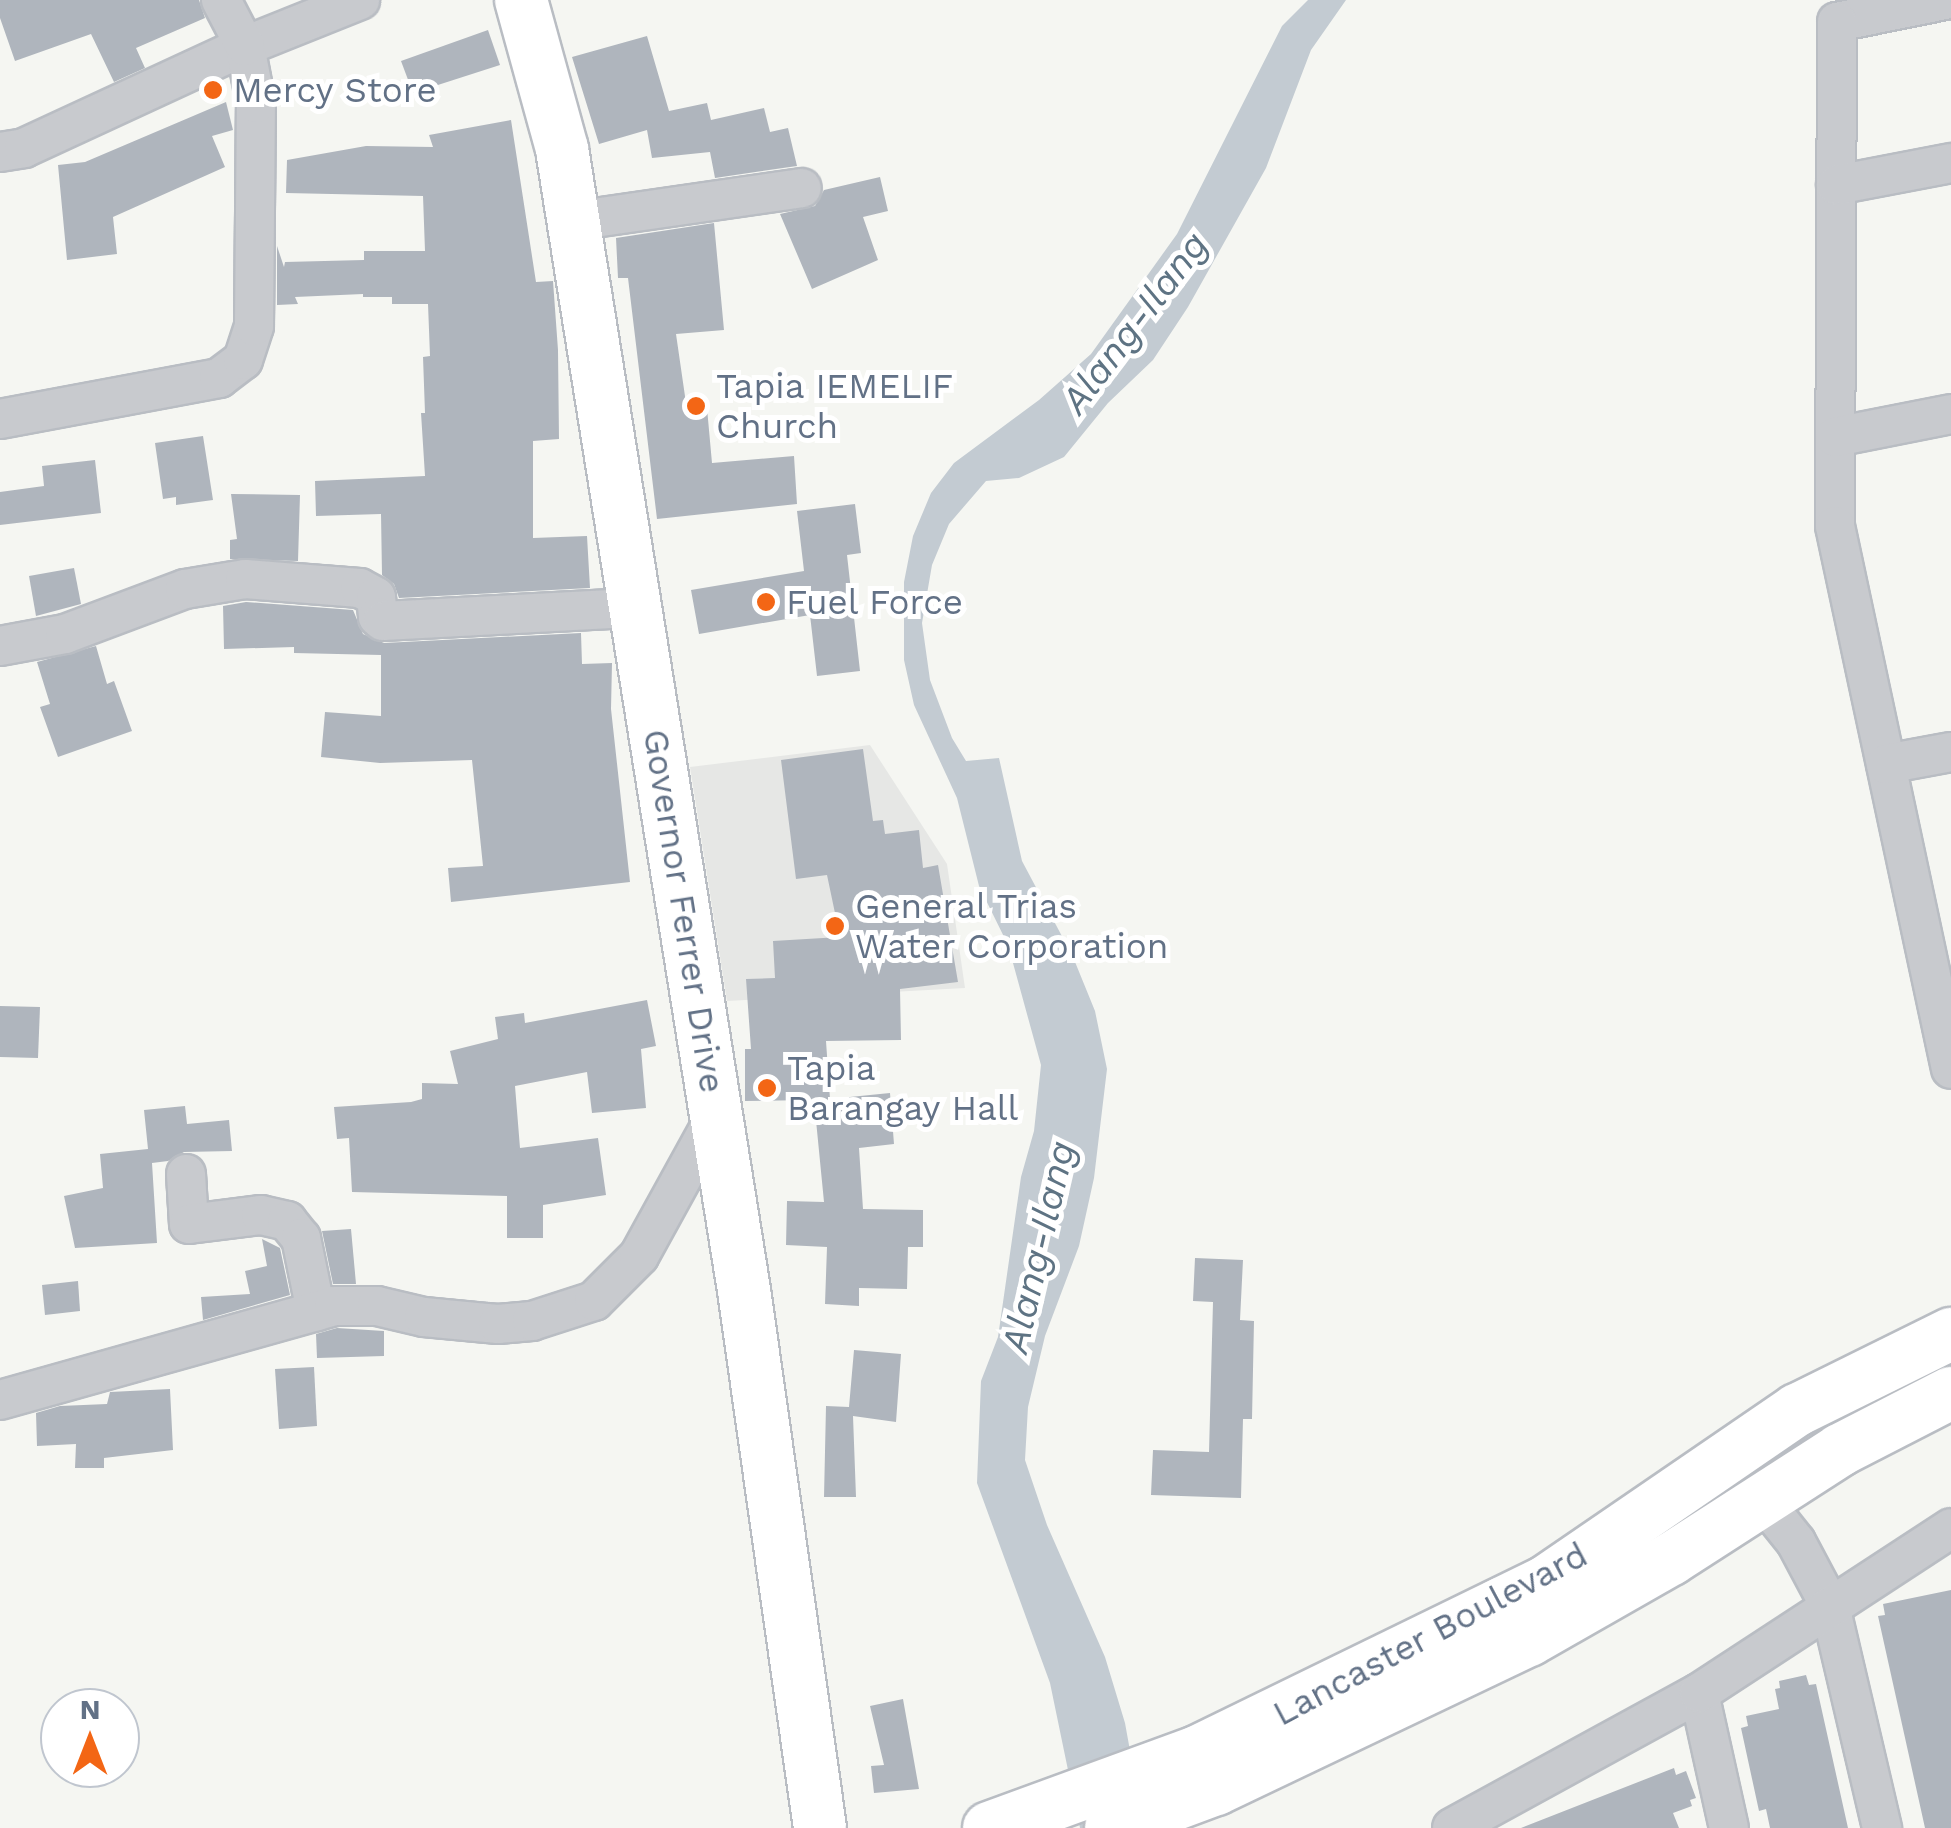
<!DOCTYPE html>
<style>
body{margin:0}
#map{position:relative;width:1951px;height:1828px;overflow:hidden;background:#f5f6f2;font-family:"Work Sans",sans-serif}
div>[style]{position:absolute}
[style*='--x']{left:calc(var(--x)*1px);top:calc(var(--y)*1px);width:calc(var(--w)*1px);rotate:calc(var(--a)*1deg)}
.built>*{inset:0;background:#e6e7e5}
.water>*{inset:0;background:#c3cbd2}
.building>*{inset:0;background:#afb5bd}
.roads{filter:drop-shadow(2px 0 #b9bdc3) drop-shadow(-2px 0 #b9bdc3) drop-shadow(0 2px #b9bdc3) drop-shadow(0 -2px #b9bdc3)}
.street>*{height:38px;margin:-19px;padding:0 19px;transform-origin:19px;border-radius:19px;background:#c8cace}
.secondary>*{height:52px;margin:-26px;padding:0 26px;transform-origin:26px;border-radius:26px;background:#fff}
.dots>*{width:28px;height:28px;translate:-50% -50%;box-sizing:border-box;border:5px solid #fff;border-radius:50%}
span{translate:-50% -50%;white-space:nowrap;text-align:center;line-height:1.15;-webkit-text-stroke:10px #fff;paint-order:stroke}
.poi-label{font-size:35px;color:#627186}
.left{translate:0 -50%;text-align:left}
.street-label{font-size:35px;color:#627186}
.water-label{font-size:38px;color:#5e7383;font-style:italic}
.north{position:absolute;left:40px;top:1688px;width:100px;height:100px;box-sizing:border-box;background:#fff;border:2px solid #c0c6cf;border-radius:50%;rotate:0deg;font-size:28px;font-weight:700;line-height:40px;text-align:center;color:#627186}
.north::after{content:'';display:block;margin:auto;width:35px;height:45px;background:#f36615;clip-path:polygon(50% 0,100% 100%,50% 72%,0 100%)}
</style>
<div id="map">
<div class="built">
<i style="clip-path:polygon(870px 745px,947px 864px,965px 988px,727px 1001px,690px 767px)"></i>
</div>
<div class="water">
<i style="clip-path:polygon(1308px 0,1346px 0,1311px 50px,1266px 168px,1188px 307px,1153px 360px,1108px 403px,1064px 457px,1019px 478px,986px 481px,949px 524px,932px 565px,922px 623px,930px 680px,952px 738px,966px 761px,999px 758px,1022px 861px,1073px 957px,1095px 1011px,1107px 1069px,1094px 1178px,1079px 1246px,1045px 1336px,1028px 1407px,1025px 1460px,1047px 1525px,1105px 1657px,1125px 1723px,1144px 1828px,1080px 1828px,1050px 1683px,977px 1483px,981px 1381px,998px 1337px,1021px 1177px,1034px 1131px,1041px 1065px,1008px 945px,979px 886px,957px 798px,914px 705px,904px 660px,904px 582px,913px 536px,931px 493px,954px 463px,1039px 400px,1091px 354px,1177px 234px,1282px 26px)"></i>
</div>
<div class="building">
<i style="clip-path:polygon(0 0,199px 0,205px 18px,136px 48px,145px 68px,114px 82px,91px 34px,15px 61px,0 18px)"></i>
<i style="clip-path:polygon(488px 30px,500px 65px,413px 93px,401px 61px)"></i>
<i style="clip-path:polygon(647px 36px,669px 111px,707px 103px,711px 120px,764px 108px,770px 132px,788px 128px,797px 166px,715px 178px,710px 152px,652px 158px,647px 130px,599px 144px,572px 57px)"></i>
<i style="clip-path:polygon(226px 102px,233px 130px,212px 136px,225px 167px,113px 217px,117px 254px,67px 260px,58px 165px,85px 162px)"></i>
<i style="clip-path:polygon(511px 120px,536px 282px,553px 281px,558px 350px,559px 439px,533px 441px,533px 538px,587px 536px,590px 588px,399px 598px,394px 584px,382px 575px,381px 514px,316px 516px,315px 481px,425px 476px,421px 413px,425px 413px,423px 357px,430px 356px,428px 304px,392px 304px,392px 297px,363px 297px,363px 294px,295px 297px,298px 304px,277px 305px,277px 246px,284px 267px,285px 262px,364px 260px,364px 251px,425px 251px,423px 196px,286px 193px,287px 160px,366px 146px,433px 147px,429px 135px)"></i>
<i style="clip-path:polygon(880px 177px,888px 211px,863px 217px,878px 260px,812px 289px,780px 214px,815px 206px,824px 190px)"></i>
<i style="clip-path:polygon(714px 223px,724px 330px,676px 334px,687px 410px,707px 408px,712px 463px,794px 456px,797px 504px,657px 519px,628px 278px,618px 278px,616px 238px)"></i>
<i style="clip-path:polygon(203px 436px,213px 500px,176px 505px,176px 497px,163px 499px,155px 443px)"></i>
<i style="clip-path:polygon(95px 460px,101px 513px,0 525px,0 492px,44px 486px,42px 466px)"></i>
<i style="clip-path:polygon(231px 494px,300px 495px,298px 561px,230px 559px,230px 540px,237px 539px)"></i>
<i style="clip-path:polygon(855px 504px,861px 553px,847px 555px,860px 671px,817px 676px,810px 615px,699px 634px,691px 590px,804px 571px,797px 511px)"></i>
<i style="clip-path:polygon(74px 568px,81px 604px,36px 616px,29px 576px)"></i>
<i style="clip-path:polygon(246px 602px,353px 610px,363px 634px,384px 643px,581px 633px,582px 664px,612px 663px,611px 709px,630px 882px,451px 902px,448px 868px,483px 866px,472px 760px,380px 763px,321px 757px,325px 712px,381px 716px,381px 655px,294px 653px,294px 647px,224px 649px,223px 606px)"></i>
<i style="clip-path:polygon(96px 646px,107px 684px,114px 681px,132px 731px,58px 757px,40px 707px,50px 704px,37px 662px)"></i>
<i style="clip-path:polygon(863px 749px,873px 821px,883px 820px,885px 834px,919px 830px,923px 868px,938px 865px,958px 982px,900px 989px,901px 1040px,826px 1041px,830px 1099px,890px 1093px,894px 1144px,859px 1148px,863px 1209px,923px 1210px,923px 1247px,908px 1247px,907px 1289px,859px 1288px,859px 1306px,825px 1304px,827px 1247px,786px 1245px,787px 1201px,824px 1202px,814px 1100px,745px 1101px,745px 1049px,751px 1049px,746px 979px,775px 978px,773px 941px,840px 937px,827px 875px,796px 879px,781px 760px)"></i>
<i style="clip-path:polygon(647px 1000px,656px 1046px,641px 1049px,646px 1108px,592px 1113px,587px 1072px,515px 1086px,520px 1148px,598px 1138px,606px 1195px,543px 1205px,543px 1238px,507px 1238px,507px 1196px,352px 1192px,349px 1138px,337px 1139px,334px 1107px,411px 1102px,422px 1099px,422px 1083px,458px 1084px,450px 1051px,498px 1039px,495px 1017px,524px 1013px,525px 1023px)"></i>
<i style="clip-path:polygon(0 1006px,40px 1007px,38px 1058px,0 1057px)"></i>
<i style="clip-path:polygon(185px 1106px,187px 1124px,229px 1120px,232px 1151px,184px 1152px,168px 1161px,152px 1163px,157px 1243px,75px 1248px,64px 1196px,103px 1188px,100px 1154px,148px 1149px,144px 1110px)"></i>
<i style="clip-path:polygon(351px 1229px,356px 1284px,333px 1284px,322px 1231px)"></i>
<i style="clip-path:polygon(262px 1239px,280px 1248px,290px 1295px,203px 1320px,201px 1297px,250px 1294px,245px 1271px,267px 1266px)"></i>
<i style="clip-path:polygon(1195px 1258px,1243px 1260px,1240px 1320px,1254px 1321px,1252px 1419px,1243px 1419px,1241px 1498px,1151px 1495px,1153px 1450px,1209px 1452px,1213px 1302px,1193px 1301px)"></i>
<i style="clip-path:polygon(78px 1281px,80px 1311px,45px 1315px,42px 1285px)"></i>
<i style="clip-path:polygon(337px 1328px,384px 1331px,384px 1356px,317px 1358px,316px 1334px)"></i>
<i style="clip-path:polygon(854px 1350px,901px 1354px,896px 1422px,853px 1416px,856px 1497px,824px 1497px,826px 1406px,849px 1407px)"></i>
<i style="clip-path:polygon(314px 1367px,317px 1426px,279px 1429px,275px 1369px)"></i>
<i style="clip-path:polygon(170px 1389px,173px 1450px,104px 1458px,104px 1468px,75px 1468px,76px 1444px,37px 1446px,36px 1413px,60px 1406px,107px 1404px,110px 1392px)"></i>
<i style="clip-path:polygon(1951px 1590px,1951px 1828px,1925px 1828px,1878px 1616px,1885px 1615px,1883px 1604px)"></i>
<i style="clip-path:polygon(1806px 1675px,1809px 1685px,1816px 1684px,1848px 1828px,1770px 1828px,1766px 1809px,1759px 1811px,1741px 1728px,1748px 1726px,1746px 1716px,1779px 1709px,1775px 1689px,1780px 1688px,1779px 1681px)"></i>
<i style="clip-path:polygon(903px 1699px,919px 1789px,874px 1793px,871px 1766px,884px 1765px,870px 1706px)"></i>
<i style="clip-path:polygon(1674px 1768px,1676px 1775px,1686px 1771px,1696px 1798px,1690px 1800px,1692px 1806px,1673px 1813px,1679px 1828px,1521px 1828px)"></i>
</div>
<div class="roads">
<div class="street">
<i style="--x:1945;--y:0;--w:110;--a:168.5"></i>
<i style="--x:1837;--y:22;--w:504;--a:90.23"></i>
<i style="--x:1835;--y:526;--w:555;--a:77.94"></i>
<i style="--x:0;--y:152;--w:24;--a:-9"></i>
<i style="--x:24;--y:148;--w:243;--a:-24.8"></i>
<i style="--x:245;--y:46;--w:124;--a:-21.8"></i>
<i style="--x:1836;--y:185;--w:117;--a:-10.8"></i>
<i style="--x:573;--y:221;--w:231;--a:-8.2"></i>
<i style="--x:0;--y:419;--w:223;--a:-10.6"></i>
<i style="--x:219;--y:378;--w:30;--a:-37"></i>
<i style="--x:243;--y:360;--w:36;--a:-72"></i>
<i style="--x:254;--y:326;--w:223;--a:-89.5"></i>
<i style="--x:256;--y:103;--w:58;--a:-100.9"></i>
<i style="--x:245;--y:46;--w:52;--a:-117.6"></i>
<i style="--x:1835;--y:437;--w:118;--a:-11.2"></i>
<i style="--x:0;--y:646;--w:66;--a:-10.5"></i>
<i style="--x:65;--y:634;--w:128;--a:-20.6"></i>
<i style="--x:185;--y:589;--w:61;--a:-9.5"></i>
<i style="--x:245;--y:579;--w:115;--a:4.5"></i>
<i style="--x:360;--y:588;--w:18;--a:29"></i>
<i style="--x:376;--y:597;--w:20;--a:84"></i>
<i style="--x:378;--y:617;--w:6;--a:39"></i>
<i style="--x:383;--y:621;--w:252;--a:-3"></i>
<i style="--x:1886;--y:764;--w:66;--a:-10.5"></i>
<i style="--x:186;--y:1174;--w:50;--a:86.6"></i>
<i style="--x:189;--y:1224;--w:73;--a:-7.1"></i>
<i style="--x:261;--y:1215;--w:27;--a:13"></i>
<i style="--x:287;--y:1221;--w:22;--a:51"></i>
<i style="--x:301;--y:1238;--w:75;--a:78.4"></i>
<i style="--x:0;--y:1400;--w:347;--a:-15.7"></i>
<i style="--x:334;--y:1306;--w:43;--a:0"></i>
<i style="--x:377;--y:1306;--w:48;--a:13.2"></i>
<i style="--x:424;--y:1317;--w:74;--a:5.4"></i>
<i style="--x:498;--y:1324;--w:34;--a:-5"></i>
<i style="--x:532;--y:1321;--w:65;--a:-17.9"></i>
<i style="--x:594;--y:1301;--w:64;--a:-45"></i>
<i style="--x:639;--y:1256;--w:160;--a:-61.2"></i>
<i style="--x:1764;--y:1502;--w:51;--a:51.3"></i>
<i style="--x:1796;--y:1542;--w:72;--a:62"></i>
<i style="--x:1830;--y:1606;--w:228;--a:76.8"></i>
<i style="--x:1699;--y:1693;--w:138;--a:77.5"></i>
<i style="--x:1452;--y:1828;--w:281;--a:-28.7"></i>
<i style="--x:1699;--y:1693;--w:301;--a:-33.2"></i>
</div>
<div class="secondary">
<i style="--x:521;--y:0;--w:155;--a:74.6"></i>
<i style="--x:562;--y:149;--w:1155;--a:80.94"></i>
<i style="--x:744;--y:1290;--w:543;--a:81.96"></i>
<i style="--x:989;--y:1828;--w:221;--a:-20.1"></i>
<i style="--x:1197;--y:1752;--w:390;--a:-26"></i>
<i style="--x:1547;--y:1581;--w:303;--a:-34.4"></i>
<i style="--x:1797;--y:1410;--w:172;--a:-26.3"></i>
<i style="--x:1111;--y:1828;--w:112;--a:-20.4"></i>
<i style="--x:1216;--y:1789;--w:347;--a:-25.5"></i>
<i style="--x:1529;--y:1640;--w:163;--a:-29.7"></i>
<i style="--x:1671;--y:1559;--w:201;--a:-32.8"></i>
<i style="--x:1840;--y:1450;--w:125;--a:-27.2"></i>
</div>
</div>
<div class="dots">
<i style="left:213px;top:90px;background:#f36615"></i>
<i style="left:696px;top:406px;background:#f36615"></i>
<i style="left:766px;top:602px;background:#f36615"></i>
<i style="left:835px;top:926px;background:#f36615"></i>
<i style="left:767px;top:1088px;background:#f36615"></i>
</div>
<div class="poi-label">
<span class="left" style="left:233px;top:90px">Mercy Store</span>
<span class="left" style="left:716px;top:406px">Tapia IEMELIF<br>Church</span>
<span class="left" style="left:786px;top:602px">Fuel Force</span>
<span class="left" style="left:855px;top:926px">General Trias<br>Water Corporation</span>
<span class="left" style="left:787px;top:1088px">Tapia<br>Barangay Hall</span>
</div>
<div class="street-label">
<span style="left:684px;top:911px;rotate:81deg">Governor Ferrer Drive</span>
<span style="left:1430px;top:1634px;rotate:-28deg">Lancaster Boulevard</span>
</div>
<div class="water-label">
<span style="left:1135px;top:323px;rotate:-53deg">Alang-Ilang</span>
<span style="left:1039px;top:1247px;rotate:-77deg">Alang-Ilang</span>
</div>
<div class="north">N</div>
</div>
